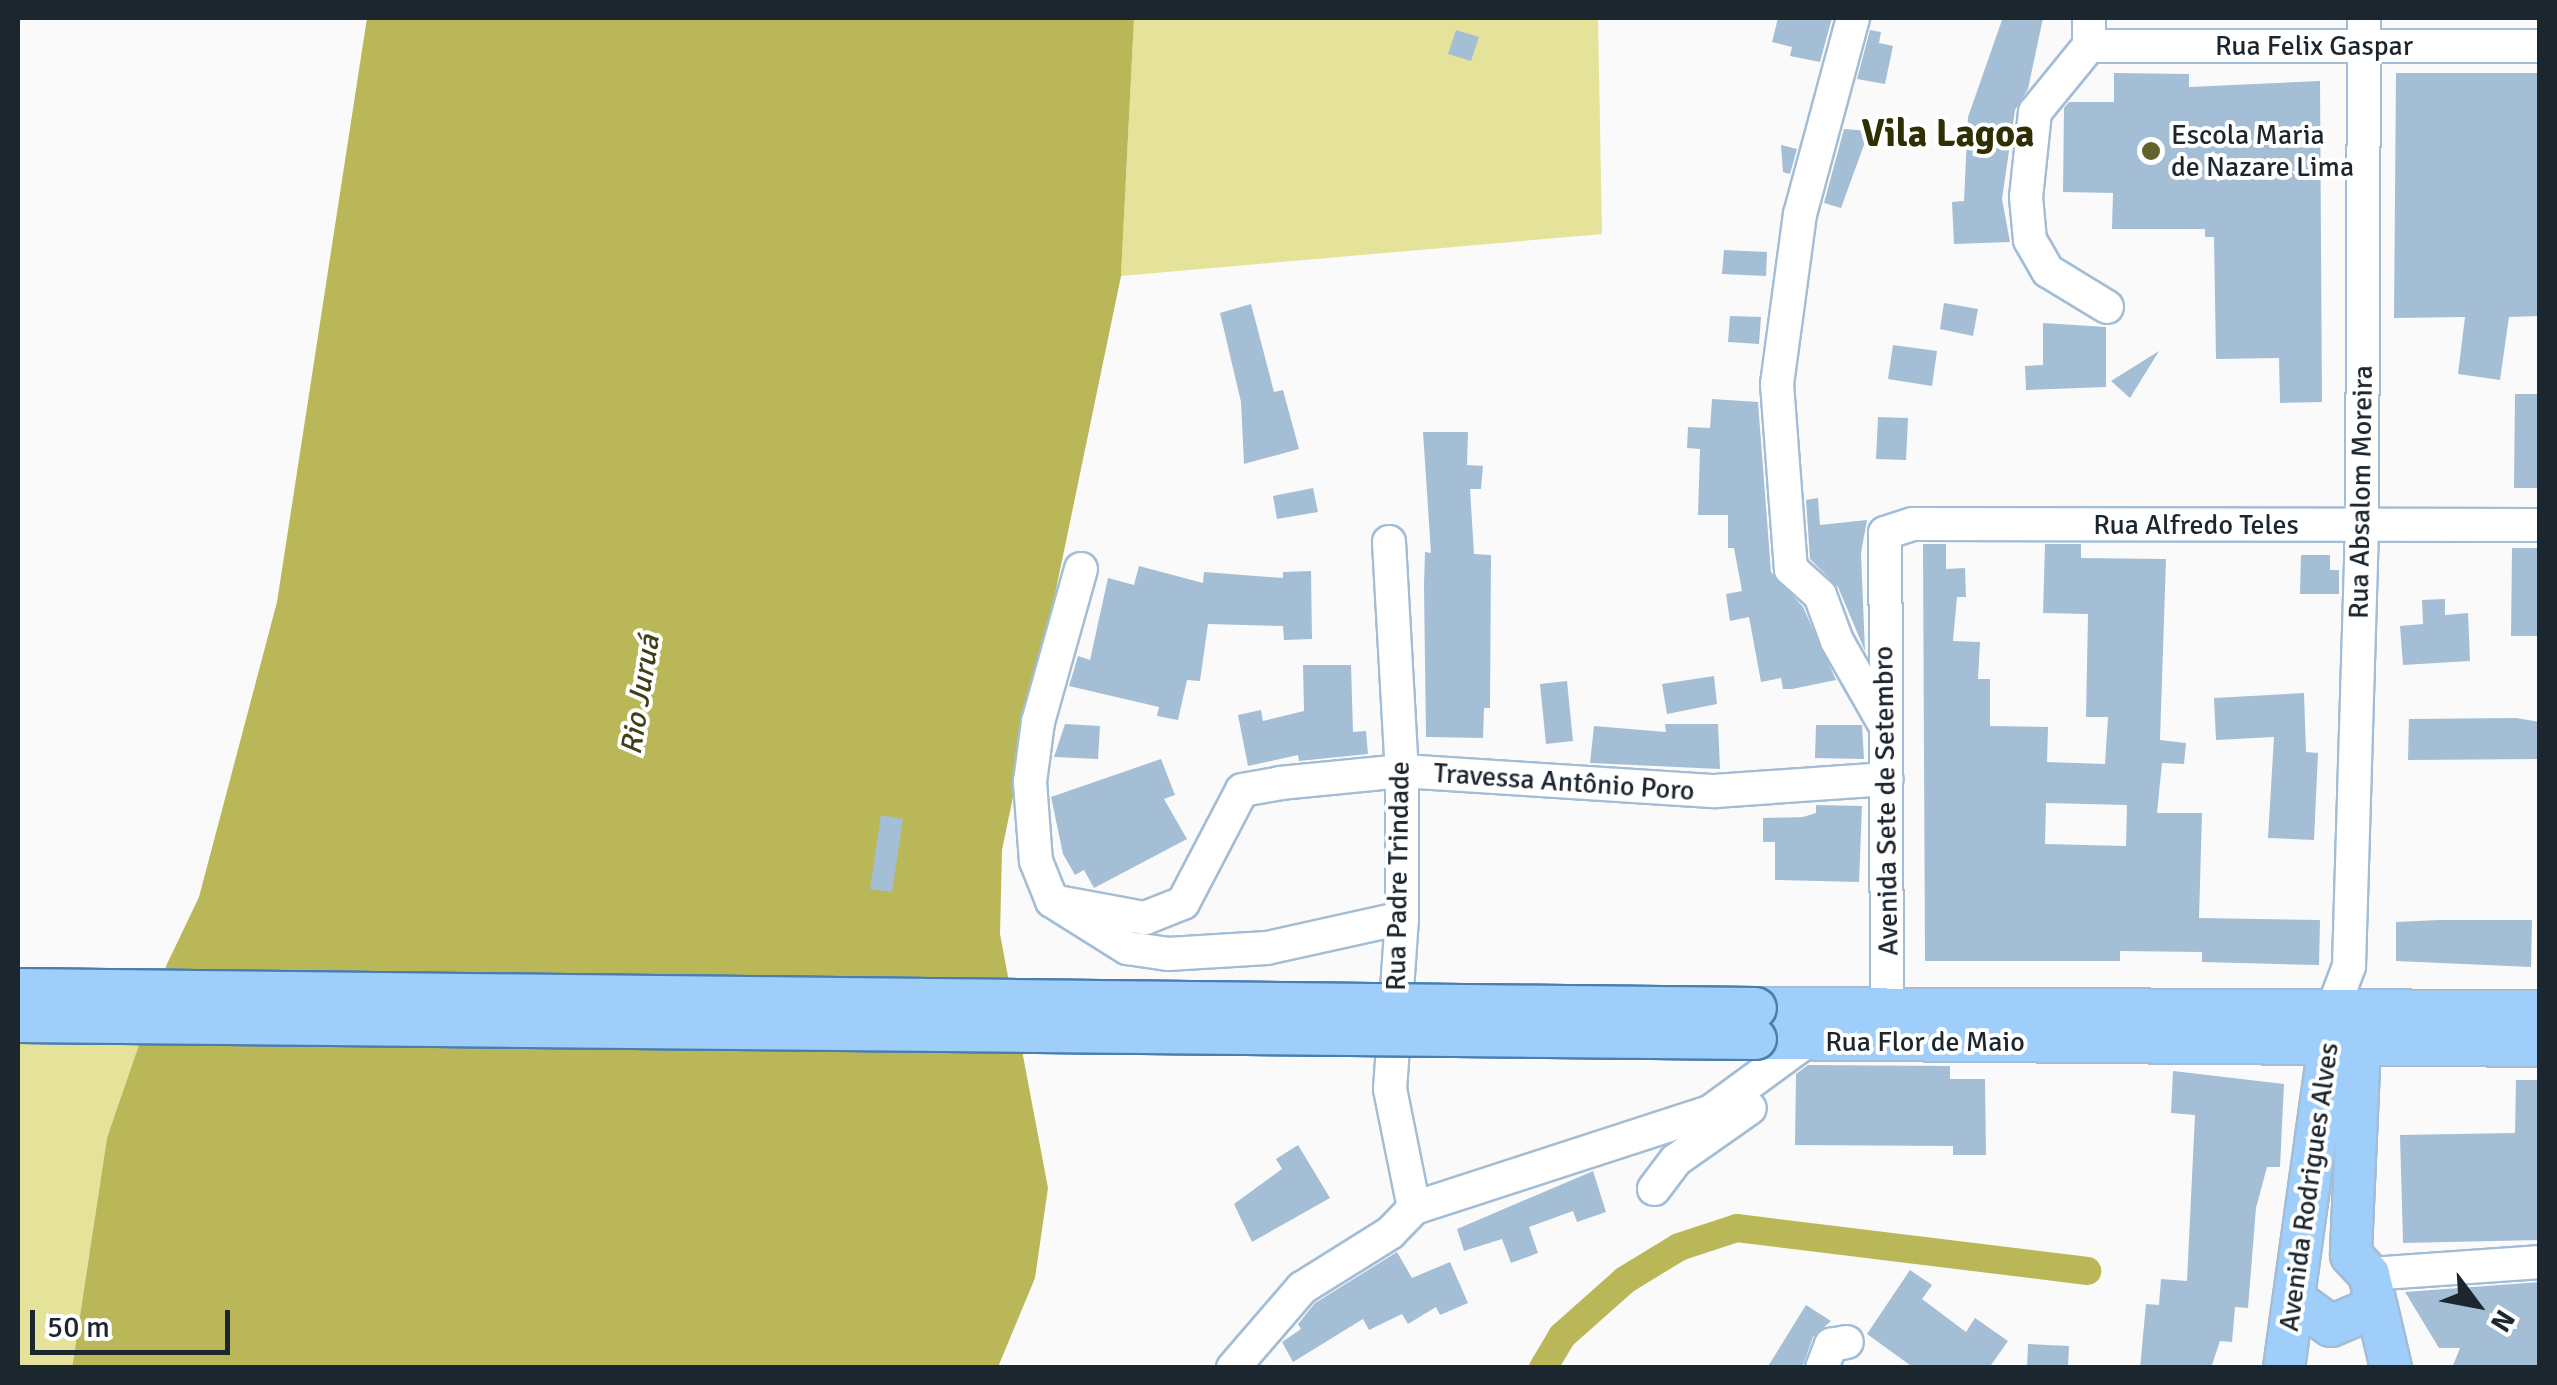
<!DOCTYPE html>
<meta charset="utf-8">
<style>
body{margin:0}
#map{position:relative;width:2557px;height:1385px;overflow:hidden;background:#fafafa;font-family:Signika,sans-serif}
div>[style]{position:absolute}
[style*='--x']{left:calc(var(--x)*1px);top:calc(var(--y)*1px);width:calc(var(--w)*1px);rotate:calc(var(--a)*1deg)}
.green>*{inset:0;background:#e5e399}
.water>*{inset:0;background:#bab758}
.canal>*{height:28px;margin:-14px;padding:0 14px;transform-origin:14px;border-radius:14px;background:#bab758}
.building>*{inset:0;background:#a4bed6}
.roads{filter:drop-shadow(2px 0 #a3bdd5) drop-shadow(-2px 0 #a3bdd5) drop-shadow(0 2px #a3bdd5) drop-shadow(0 -2px #a3bdd5)}
.minor>*{height:32px;margin:-16px;padding:0 16px;transform-origin:16px;border-radius:16px;background:#fff}
.major>*{height:40px;margin:-20px;padding:0 20px;transform-origin:20px;border-radius:20px;background:#9fcefa}
.bridges{filter:drop-shadow(2px 0 #487eb0) drop-shadow(-2px 0 #487eb0) drop-shadow(0 2px #487eb0) drop-shadow(0 -2px #487eb0)}
.major-bridge>*{height:40px;margin:-20px;padding:0 20px;transform-origin:20px;border-radius:20px;background:#9fcefa}
.dots>*{width:28px;height:28px;translate:-50% -50%;box-sizing:border-box;border:5px solid #fff;border-radius:50%}
span{translate:-50% -50%;white-space:nowrap;text-align:center;line-height:1.15;-webkit-text-stroke:8px #fff;paint-order:stroke}
.street-label{font-size:28px;color:#1c262f}
.poi-label{font-size:28px;color:#1c262f}
.left{translate:0 -50%;text-align:left}
.water-label{font-size:30px;color:#413f17;font-style:italic}
.district-label{font-size:38px;color:#302e03;font-weight:700}
.frame{position:absolute;inset:0;border:20px solid #1c262f;pointer-events:none}
.north{position:absolute;left:2427px;top:1255px;width:100px;height:100px;-webkit-text-stroke:8px #fff;paint-order:stroke;rotate:122deg;font-size:28px;font-weight:700;line-height:40px;text-align:center;color:#1c262f}
.north::after{content:'';display:block;margin:auto;width:35px;height:45px;background:#1c262f;clip-path:polygon(50% 0,100% 100%,50% 72%,0 100%)}
.scale{position:absolute;left:30px;top:1310px;width:200px;height:45px;box-sizing:border-box;border:5px solid #1c262f;border-top:0;padding-left:12px;font-size:30px;line-height:35px;white-space:nowrap;color:#1c262f;-webkit-text-stroke:8px #fff;paint-order:stroke}
</style>
<div id="map">
<div class="green">
<i style="clip-path:polygon(1134px 18px,1598px 18px,1602px 234px,1121px 276px)"></i>
<i style="clip-path:polygon(18px 1044px,144px 1045px,107px 1138px,72px 1367px,18px 1368px)"></i>
</div>
<div class="water">
<i style="clip-path:polygon(367px 18px,1134px 18px,1121px 276px,1002px 850px,1000px 934px,1048px 1188px,1035px 1278px,998px 1367px,72px 1368px,107px 1138px,167px 964px,199px 897px,277px 602px)"></i>
</div>
<div class="canal">
<i style="--x:1543;--y:1368;--w:37;--a:-59"></i>
<i style="--x:1562;--y:1336;--w:84;--a:-41.6"></i>
<i style="--x:1625;--y:1280;--w:63;--a:-31.4"></i>
<i style="--x:1679;--y:1247;--w:61;--a:-18.1"></i>
<i style="--x:1737;--y:1228;--w:353;--a:7"></i>
</div>
<div class="building">
<i style="clip-path:polygon(1778px 18px,1832px 18px,1820px 62px,1790px 56px,1792px 47px,1772px 42px)"></i>
<i style="clip-path:polygon(2013px 18px,2043px 18px,2028px 89px,2015px 110px,2002px 199px,2010px 242px,1954px 244px,1952px 202px,1964px 201px,1968px 117px,2002px 20px)"></i>
<i style="clip-path:polygon(1456px 30px,1479px 37px,1471px 61px,1448px 54px)"></i>
<i style="clip-path:polygon(1870px 30px,1881px 32px,1879px 43px,1893px 46px,1885px 84px,1857px 79px)"></i>
<i style="clip-path:polygon(2114px 73px,2189px 74px,2189px 87px,2320px 81px,2322px 402px,2280px 403px,2279px 358px,2216px 359px,2214px 237px,2205px 237px,2205px 229px,2112px 229px,2113px 193px,2063px 192px,2064px 108px,2069px 102px,2114px 102px)"></i>
<i style="clip-path:polygon(2396px 73px,2540px 73px,2540px 316px,2509px 317px,2500px 380px,2458px 374px,2465px 317px,2394px 318px)"></i>
<i style="clip-path:polygon(1844px 129px,1869px 131px,1841px 208px,1824px 203px)"></i>
<i style="clip-path:polygon(1781px 145px,1797px 149px,1790px 174px,1783px 172px)"></i>
<i style="clip-path:polygon(1724px 250px,1767px 252px,1766px 276px,1722px 274px)"></i>
<i style="clip-path:polygon(1944px 303px,1978px 309px,1973px 336px,1940px 329px)"></i>
<i style="clip-path:polygon(1251px 304px,1274px 392px,1283px 390px,1299px 449px,1244px 464px,1241px 402px,1220px 313px)"></i>
<i style="clip-path:polygon(1730px 316px,1761px 317px,1759px 344px,1728px 342px)"></i>
<i style="clip-path:polygon(2043px 323px,2106px 327px,2106px 387px,2026px 390px,2025px 366px,2043px 365px)"></i>
<i style="clip-path:polygon(1893px 345px,1937px 351px,1932px 386px,1888px 379px)"></i>
<i style="clip-path:polygon(2159px 351px,2130px 398px,2111px 381px)"></i>
<i style="clip-path:polygon(2515px 394px,2540px 394px,2540px 488px,2514px 488px)"></i>
<i style="clip-path:polygon(1712px 399px,1758px 402px,1771px 572px,1803px 607px,1836px 680px,1792px 689px,1783px 689px,1781px 678px,1761px 682px,1749px 617px,1730px 621px,1726px 594px,1742px 591px,1734px 548px,1728px 548px,1728px 515px,1698px 515px,1700px 449px,1687px 448px,1688px 427px,1710px 428px)"></i>
<i style="clip-path:polygon(1878px 417px,1908px 418px,1906px 460px,1876px 459px)"></i>
<i style="clip-path:polygon(1423px 432px,1468px 432px,1467px 465px,1483px 466px,1481px 489px,1470px 489px,1474px 554px,1491px 555px,1490px 708px,1484px 708px,1483px 738px,1426px 737px,1424px 585px,1425px 552px,1431px 553px)"></i>
<i style="clip-path:polygon(1313px 488px,1318px 512px,1277px 519px,1273px 496px)"></i>
<i style="clip-path:polygon(1818px 498px,1820px 525px,1867px 520px,1861px 553px,1865px 651px,1838px 587px,1810px 559px,1806px 500px)"></i>
<i style="clip-path:polygon(evenodd,1923px 544px,1946px 544px,1946px 569px,1965px 568px,1966px 597px,1957px 597px,1953px 641px,1980px 642px,1978px 679px,1990px 679px,1990px 726px,2048px 727px,2047px 762px,2105px 764px,2108px 717px,2086px 717px,2088px 614px,2043px 613px,2045px 544px,2081px 544px,2081px 558px,2166px 559px,2160px 740px,2186px 743px,2184px 764px,2162px 763px,2157px 813px,2202px 813px,2199px 918px,2320px 920px,2319px 965px,2202px 962px,2202px 952px,2120px 951px,2120px 961px,1925px 961px,1923px 544px,2046px 803px,2127px 805px,2126px 846px,2045px 844px,2046px 803px)"></i>
<i style="clip-path:polygon(2512px 548px,2540px 548px,2540px 636px,2511px 636px)"></i>
<i style="clip-path:polygon(2301px 555px,2330px 555px,2330px 570px,2339px 570px,2339px 594px,2300px 594px)"></i>
<i style="clip-path:polygon(1139px 566px,1203px 583px,1204px 572px,1283px 578px,1283px 572px,1311px 571px,1312px 639px,1284px 640px,1283px 626px,1208px 624px,1200px 681px,1187px 680px,1178px 720px,1157px 716px,1159px 707px,1069px 686px,1078px 656px,1090px 660px,1108px 578px,1134px 585px)"></i>
<i style="clip-path:polygon(2445px 599px,2445px 615px,2468px 613px,2470px 661px,2403px 665px,2400px 626px,2423px 624px,2422px 600px)"></i>
<i style="clip-path:polygon(1303px 665px,1351px 665px,1353px 732px,1366px 731px,1368px 754px,1299px 761px,1298px 755px,1248px 766px,1238px 715px,1261px 710px,1263px 721px,1304px 711px)"></i>
<i style="clip-path:polygon(1714px 676px,1717px 704px,1667px 714px,1662px 684px)"></i>
<i style="clip-path:polygon(1567px 681px,1573px 741px,1546px 744px,1540px 684px)"></i>
<i style="clip-path:polygon(2304px 693px,2306px 752px,2318px 753px,2314px 840px,2268px 838px,2274px 737px,2216px 740px,2214px 698px)"></i>
<i style="clip-path:polygon(2516px 718px,2540px 722px,2540px 759px,2408px 760px,2409px 719px)"></i>
<i style="clip-path:polygon(1065px 724px,1100px 726px,1098px 759px,1054px 757px)"></i>
<i style="clip-path:polygon(1665px 724px,1718px 724px,1720px 769px,1590px 763px,1594px 726px,1666px 732px)"></i>
<i style="clip-path:polygon(1816px 725px,1862px 725px,1864px 759px,1815px 758px)"></i>
<i style="clip-path:polygon(1161px 759px,1175px 795px,1164px 799px,1187px 839px,1094px 888px,1084px 870px,1075px 875px,1063px 854px,1051px 797px)"></i>
<i style="clip-path:polygon(1816px 805px,1862px 806px,1859px 882px,1775px 880px,1775px 842px,1763px 842px,1763px 818px,1803px 817px,1816px 813px)"></i>
<i style="clip-path:polygon(881px 815px,903px 819px,892px 892px,870px 889px)"></i>
<i style="clip-path:polygon(2439px 920px,2532px 920px,2531px 967px,2396px 961px,2396px 922px)"></i>
<i style="clip-path:polygon(1808px 1065px,1950px 1066px,1950px 1079px,1985px 1079px,1986px 1155px,1953px 1155px,1953px 1146px,1795px 1145px,1796px 1074px)"></i>
<i style="clip-path:polygon(2173px 1071px,2284px 1084px,2280px 1167px,2267px 1167px,2256px 1208px,2248px 1308px,2235px 1307px,2232px 1342px,2220px 1341px,2211px 1368px,2140px 1368px,2146px 1304px,2159px 1305px,2161px 1279px,2187px 1281px,2195px 1115px,2171px 1113px)"></i>
<i style="clip-path:polygon(2516px 1080px,2540px 1080px,2540px 1240px,2403px 1243px,2400px 1135px,2515px 1133px)"></i>
<i style="clip-path:polygon(1298px 1145px,1330px 1198px,1252px 1242px,1234px 1204px,1282px 1169px,1276px 1159px)"></i>
<i style="clip-path:polygon(1593px 1171px,1606px 1212px,1577px 1222px,1573px 1211px,1529px 1227px,1538px 1253px,1511px 1263px,1502px 1239px,1464px 1251px,1457px 1229px)"></i>
<i style="clip-path:polygon(1397px 1252px,1412px 1278px,1450px 1262px,1468px 1303px,1440px 1315px,1436px 1307px,1408px 1324px,1402px 1314px,1369px 1330px,1363px 1319px,1293px 1362px,1282px 1342px,1301px 1329px,1298px 1324px,1315px 1303px)"></i>
<i style="clip-path:polygon(1910px 1270px,1932px 1285px,1922px 1299px,1966px 1332px,1975px 1318px,2008px 1341px,1989px 1368px,1914px 1368px,1867px 1334px)"></i>
<i style="clip-path:polygon(2540px 1282px,2540px 1368px,2452px 1368px,2460px 1348px,2439px 1348px,2405px 1292px)"></i>
<i style="clip-path:polygon(1806px 1305px,1831px 1321px,1813px 1337px,1802px 1368px,1767px 1368px)"></i>
<i style="clip-path:polygon(2028px 1344px,2069px 1346px,2068px 1368px,2027px 1368px)"></i>
</div>
<div class="roads">
<div class="minor">
<i style="--x:1853;--y:18;--w:203;--a:105.1"></i>
<i style="--x:1800;--y:214;--w:172;--a:97.7"></i>
<i style="--x:1777;--y:384;--w:186;--a:85.7"></i>
<i style="--x:1791;--y:569;--w:39;--a:42"></i>
<i style="--x:1820;--y:595;--w:49;--a:69.7"></i>
<i style="--x:1837;--y:641;--w:91;--a:60.3"></i>
<i style="--x:2089;--y:18;--w:28;--a:90"></i>
<i style="--x:2089;--y:46;--w:85;--a:129.3"></i>
<i style="--x:2035;--y:112;--w:85;--a:96"></i>
<i style="--x:2026;--y:197;--w:43;--a:84.7"></i>
<i style="--x:2030;--y:240;--w:36;--a:60"></i>
<i style="--x:2048;--y:271;--w:69;--a:31.4"></i>
<i style="--x:2089;--y:46;--w:451;--a:0"></i>
<i style="--x:1389;--y:542;--w:229;--a:86.8"></i>
<i style="--x:1402;--y:771;--w:147;--a:90"></i>
<i style="--x:1402;--y:918;--w:171;--a:94"></i>
<i style="--x:1390;--y:1089;--w:121;--a:78.6"></i>
<i style="--x:1081;--y:569;--w:159;--a:105.7"></i>
<i style="--x:1038;--y:722;--w:61;--a:97.6"></i>
<i style="--x:1030;--y:782;--w:79;--a:85.7"></i>
<i style="--x:1036;--y:861;--w:43;--a:68.2"></i>
<i style="--x:1052;--y:901;--w:89;--a:32.1"></i>
<i style="--x:1127;--y:948;--w:41;--a:8.3"></i>
<i style="--x:1168;--y:954;--w:99;--a:-3.5"></i>
<i style="--x:1267;--y:948;--w:138;--a:-12.5"></i>
<i style="--x:1052;--y:901;--w:95;--a:10.4"></i>
<i style="--x:1145;--y:918;--w:41;--a:-21.5"></i>
<i style="--x:1183;--y:903;--w:127;--a:-62.4"></i>
<i style="--x:1242;--y:790;--w:39;--a:-10"></i>
<i style="--x:1280;--y:783;--w:123;--a:-5.6"></i>
<i style="--x:1402;--y:771;--w:314;--a:3.7"></i>
<i style="--x:1715;--y:791;--w:172;--a:-4"></i>
<i style="--x:2334;--y:1006;--w:43;--a:-69.4"></i>
<i style="--x:2349;--y:966;--w:442;--a:-88.3"></i>
<i style="--x:2362;--y:524;--w:506;--a:-89.77"></i>
<i style="--x:1887;--y:1031;--w:498;--a:-90.2"></i>
<i style="--x:1885;--y:533;--w:29;--a:-18"></i>
<i style="--x:1913;--y:524;--w:627;--a:0.09"></i>
<i style="--x:1654;--y:1189;--w:36;--a:-53"></i>
<i style="--x:1676;--y:1160;--w:90;--a:-35.1"></i>
<i style="--x:2369;--y:1274;--w:171;--a:-4"></i>
<i style="--x:1233;--y:1368;--w:106;--a:-49.2"></i>
<i style="--x:1302;--y:1288;--w:104;--a:-32"></i>
<i style="--x:1390;--y:1233;--w:35;--a:-46"></i>
<i style="--x:1414;--y:1208;--w:311;--a:-18"></i>
<i style="--x:1710;--y:1112;--w:120;--a:-36.2"></i>
<i style="--x:1822;--y:1368;--w:25;--a:-69"></i>
<i style="--x:1831;--y:1345;--w:16;--a:-11"></i>
</div>
<div class="major">
<i style="--x:1756;--y:1008;--w:784;--a:0.22"></i>
<i style="--x:2361;--y:1022;--w:233;--a:92.5"></i>
<i style="--x:2351;--y:1255;--w:26;--a:47"></i>
<i style="--x:2369;--y:1274;--w:97;--a:76.8"></i>
<i style="--x:1756;--y:1039;--w:784;--a:0.51"></i>
<i style="--x:2295;--y:1300;--w:44;--a:35.8"></i>
<i style="--x:2331;--y:1326;--w:46;--a:-23.2"></i>
<i style="--x:2284;--y:1368;--w:351;--a:-82.1"></i>
</div>
</div>
<div class="bridges">
<div class="major-bridge">
<i style="--x:18;--y:989;--w:1738;--a:0.63"></i>
<i style="--x:18;--y:1022;--w:1738;--a:0.56"></i>
</div>
</div>
<div class="dots">
<i style="left:2151px;top:151px;background:#63612e"></i>
</div>
<div class="street-label">
<span style="left:2314px;top:46px">Rua Felix Gaspar</span>
<span style="left:2361px;top:492px;rotate:-89deg">Rua Absalom Moreira</span>
<span style="left:2196px;top:525px">Rua Alfredo Teles</span>
<span style="left:1564px;top:782px;rotate:4deg">Travessa Antônio Poro</span>
<span style="left:1886px;top:801px;rotate:-91deg">Avenida Sete de Setembro</span>
<span style="left:1398px;top:876px;rotate:-89deg">Rua Padre Trindade</span>
<span style="left:1925px;top:1042px">Rua Flor de Maio</span>
<span style="left:2309px;top:1187px;rotate:-82deg">Avenida Rodrigues Alves</span>
</div>
<div class="poi-label">
<span class="left" style="left:2171px;top:151px">Escola Maria<br>de Nazare Lima</span>
</div>
<div class="water-label">
<span style="left:641px;top:695px;rotate:-81deg">Rio Juruá</span>
</div>
<div class="district-label">
<span style="left:1948px;top:134px">Vila Lagoa</span>
</div>
<div class="frame"></div>
<div class="north">N</div>
<div class="scale">50 m</div>
</div>
